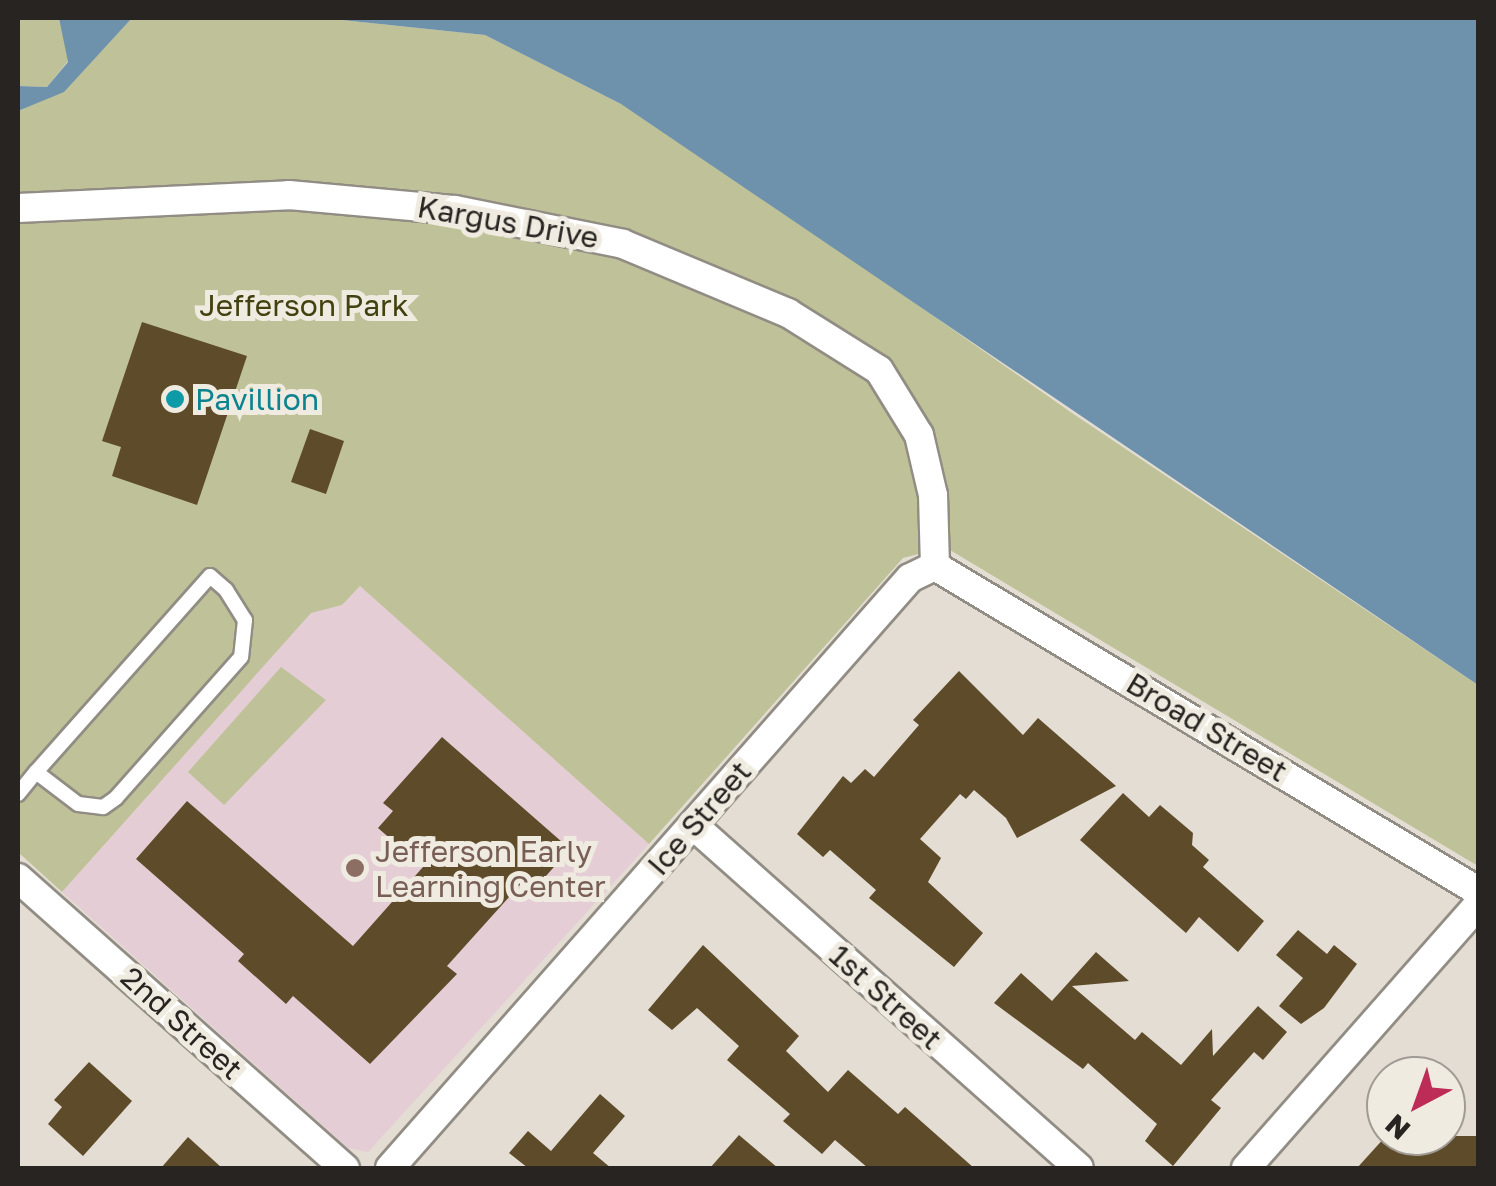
<!DOCTYPE html>
<style>
body{margin:0}
#map{position:relative;width:1496px;height:1186px;overflow:hidden;background:#e3ddd3;font-family:"Golos Text",sans-serif}
div>[style]{position:absolute}
[style*='--x']{left:calc(var(--x)*1px);top:calc(var(--y)*1px);width:calc(var(--w)*1px);rotate:calc(var(--a)*1deg)}
.education>*{inset:0;background:#e5cdd6}
.green>*{inset:0;background:#bfc298}
.water>*{inset:0;background:#6e92ac}
.building>*{inset:0;background:#5e4b29}
.roads{filter:drop-shadow(2px 0 #928d84) drop-shadow(-2px 0 #928d84) drop-shadow(0 2px #928d84) drop-shadow(0 -2px #928d84)}
.lane>*{height:14px;margin:-7px;padding:0 7px;transform-origin:7px;border-radius:7px;background:#fff}
.street>*{height:28px;margin:-14px;padding:0 14px;transform-origin:14px;border-radius:14px;background:#fff}
.dots>*{width:28px;height:28px;translate:-50% -50%;box-sizing:border-box;border:5px solid #f0ebe0;border-radius:50%}
span{translate:-50% -50%;white-space:nowrap;text-align:center;line-height:1.15;-webkit-text-stroke:10px #f0ebe0;paint-order:stroke}
.street-label{font-size:30px;color:#272421}
.park-label{font-size:30px;color:#414210}
.culture-label{font-size:30px;color:#0d838f}
.left{translate:0 -50%;text-align:left}
.education-label{font-size:30px;color:#785e54}
.frame{position:absolute;inset:0;border:20px solid #272421;pointer-events:none}
.north{position:absolute;left:1366px;top:1056px;width:100px;height:100px;box-sizing:border-box;background:#f0ebe0;border:2px solid #a09b94;border-radius:50%;rotate:221deg;font-size:28px;font-weight:700;line-height:40px;text-align:center;color:#272421}
.north::after{content:'';display:block;margin:auto;width:35px;height:45px;background:#bc2c56;clip-path:polygon(50% 0,100% 100%,50% 72%,0 100%)}
</style>
<div id="map">
<div class="education">
<i style="clip-path:polygon(360px 586px,649px 844px,368px 1152px,348px 1148px,62px 892px,311px 612px,342px 605px)"></i>
</div>
<div class="green">
<i style="clip-path:polygon(18px 18px,59px 18px,62px 23px,68px 61px,47px 87px,18px 86px)"></i>
<i style="clip-path:polygon(132px 18px,323px 18px,485px 35px,621px 104px,711px 160px,1069px 411px,1478px 685px,1478px 866px,945px 547px,903px 558px,649px 844px,360px 586px,342px 605px,311px 613px,62px 892px,18px 852px,18px 111px,64px 91px)"></i>
<i style="clip-path:polygon(281px 667px,326px 700px,224px 805px,188px 772px)"></i>
</div>
<div class="water">
<i style="clip-path:polygon(59px 18px,132px 18px,64px 92px,18px 111px,18px 86px,47px 87px,68px 62px)"></i>
<i style="clip-path:polygon(323px 18px,1478px 18px,1478px 685px,621px 104px,485px 35px)"></i>
</div>
<div class="building">
<i style="clip-path:polygon(142px 322px,247px 356px,197px 505px,112px 476px,121px 447px,102px 441px)"></i>
<i style="clip-path:polygon(310px 429px,344px 441px,326px 494px,291px 482px)"></i>
<i style="clip-path:polygon(959px 671px,1023px 735px,1038px 718px,1116px 786px,1017px 838px,1006px 818px,974px 790px,966px 799px,960px 794px,920px 839px,941px 858px,928px 882px,983px 933px,954px 967px,869px 898px,876px 890px,830px 850px,823px 857px,797px 834px,843px 776px,851px 783px,865px 769px,874px 777px,919px 725px,913px 720px)"></i>
<i style="clip-path:polygon(442px 737px,570px 849px,537px 886px,527px 877px,447px 966px,457px 974px,370px 1064px,293px 996px,286px 1004px,238px 961px,244px 954px,136px 859px,187px 801px,353px 946px,423px 867px,378px 828px,393px 811px,383px 803px)"></i>
<i style="clip-path:polygon(1123px 793px,1149px 817px,1160px 805px,1193px 833px,1192px 845px,1209px 860px,1203px 867px,1264px 921px,1238px 952px,1199px 917px,1186px 933px,1080px 840px)"></i>
<i style="clip-path:polygon(1298px 930px,1327px 954px,1334px 945px,1357px 964px,1324px 1008px,1301px 1024px,1279px 1006px,1303px 978px,1276px 955px)"></i>
<i style="clip-path:polygon(703px 945px,799px 1036px,786px 1051px,828px 1092px,848px 1070px,898px 1114px,905px 1107px,974px 1168px,868px 1168px,835px 1140px,822px 1154px,783px 1121px,790px 1114px,727px 1060px,739px 1046px,697px 1008px,672px 1030px,648px 1010px)"></i>
<i style="clip-path:polygon(1096px 952px,1129px 981px,1072px 986px,1135px 1040px,1142px 1032px,1181px 1065px,1212px 1029px,1213px 1056px,1258px 1006px,1287px 1032px,1263px 1060px,1254px 1052px,1211px 1100px,1221px 1108px,1173px 1166px,1145px 1141px,1157px 1124px,1088px 1063px,1083px 1069px,994px 1003px,1021px 973px,1052px 1001px)"></i>
<i style="clip-path:polygon(89px 1062px,132px 1101px,83px 1156px,48px 1124px,62px 1107px,54px 1100px)"></i>
<i style="clip-path:polygon(600px 1094px,625px 1116px,593px 1153px,611px 1168px,528px 1168px,509px 1153px,528px 1131px,551px 1151px)"></i>
<i style="clip-path:polygon(739px 1135px,778px 1168px,710px 1168px)"></i>
<i style="clip-path:polygon(1386px 1136px,1478px 1136px,1478px 1168px,1357px 1168px)"></i>
<i style="clip-path:polygon(188px 1137px,222px 1168px,161px 1168px)"></i>
</div>
<div class="roads">
<div class="lane">
<i style="--x:18;--y:794;--w:28;--a:-51"></i>
<i style="--x:36;--y:772;--w:262;--a:-48.4"></i>
<i style="--x:210;--y:576;--w:21;--a:41"></i>
<i style="--x:226;--y:590;--w:36;--a:58"></i>
<i style="--x:245;--y:620;--w:37;--a:96"></i>
<i style="--x:241;--y:657;--w:188;--a:131.6"></i>
<i style="--x:116;--y:798;--w:16;--a:145"></i>
<i style="--x:103;--y:807;--w:25;--a:-173"></i>
<i style="--x:78;--y:804;--w:53;--a:-142.7"></i>
</div>
<div class="street">
<i style="--x:18;--y:208;--w:271;--a:-2.7"></i>
<i style="--x:289;--y:195;--w:167;--a:5.2"></i>
<i style="--x:455;--y:210;--w:171;--a:11.4"></i>
<i style="--x:623;--y:244;--w:179;--a:22.7"></i>
<i style="--x:788;--y:313;--w:107;--a:32.1"></i>
<i style="--x:879;--y:370;--w:76;--a:58.4"></i>
<i style="--x:919;--y:435;--w:62;--a:76.9"></i>
<i style="--x:933;--y:495;--w:71;--a:88.4"></i>
<i style="--x:935;--y:566;--w:633;--a:30.9"></i>
<i style="--x:693;--y:825;--w:516;--a:41.62"></i>
<i style="--x:18;--y:878;--w:437;--a:41.6"></i>
<i style="--x:390;--y:1168;--w:786;--a:-48.61"></i>
<i style="--x:910;--y:578;--w:28;--a:-26"></i>
<i style="--x:1246;--y:1168;--w:351;--a:-48.6"></i>
</div>
</div>
<div class="dots">
<i style="left:175px;top:399px;background:#0f9aa8"></i>
<i style="left:355px;top:868px;background:#8d6e63"></i>
</div>
<div class="street-label">
<span style="left:508px;top:222px;rotate:10deg">Kargus Drive</span>
<span style="left:1207px;top:727px;rotate:31deg">Broad Street</span>
<span style="left:699px;top:818px;rotate:-49deg">Ice Street</span>
<span style="left:886px;top:997px;rotate:42deg">1st Street</span>
<span style="left:182px;top:1023px;rotate:42deg">2nd Street</span>
</div>
<div class="park-label">
<span style="left:304px;top:305px">Jefferson Park</span>
</div>
<div class="culture-label">
<span class="left" style="left:195px;top:399px">Pavillion</span>
</div>
<div class="education-label">
<span class="left" style="left:375px;top:868px">Jefferson Early<br>Learning Center</span>
</div>
<div class="frame"></div>
<div class="north">N</div>
</div>
